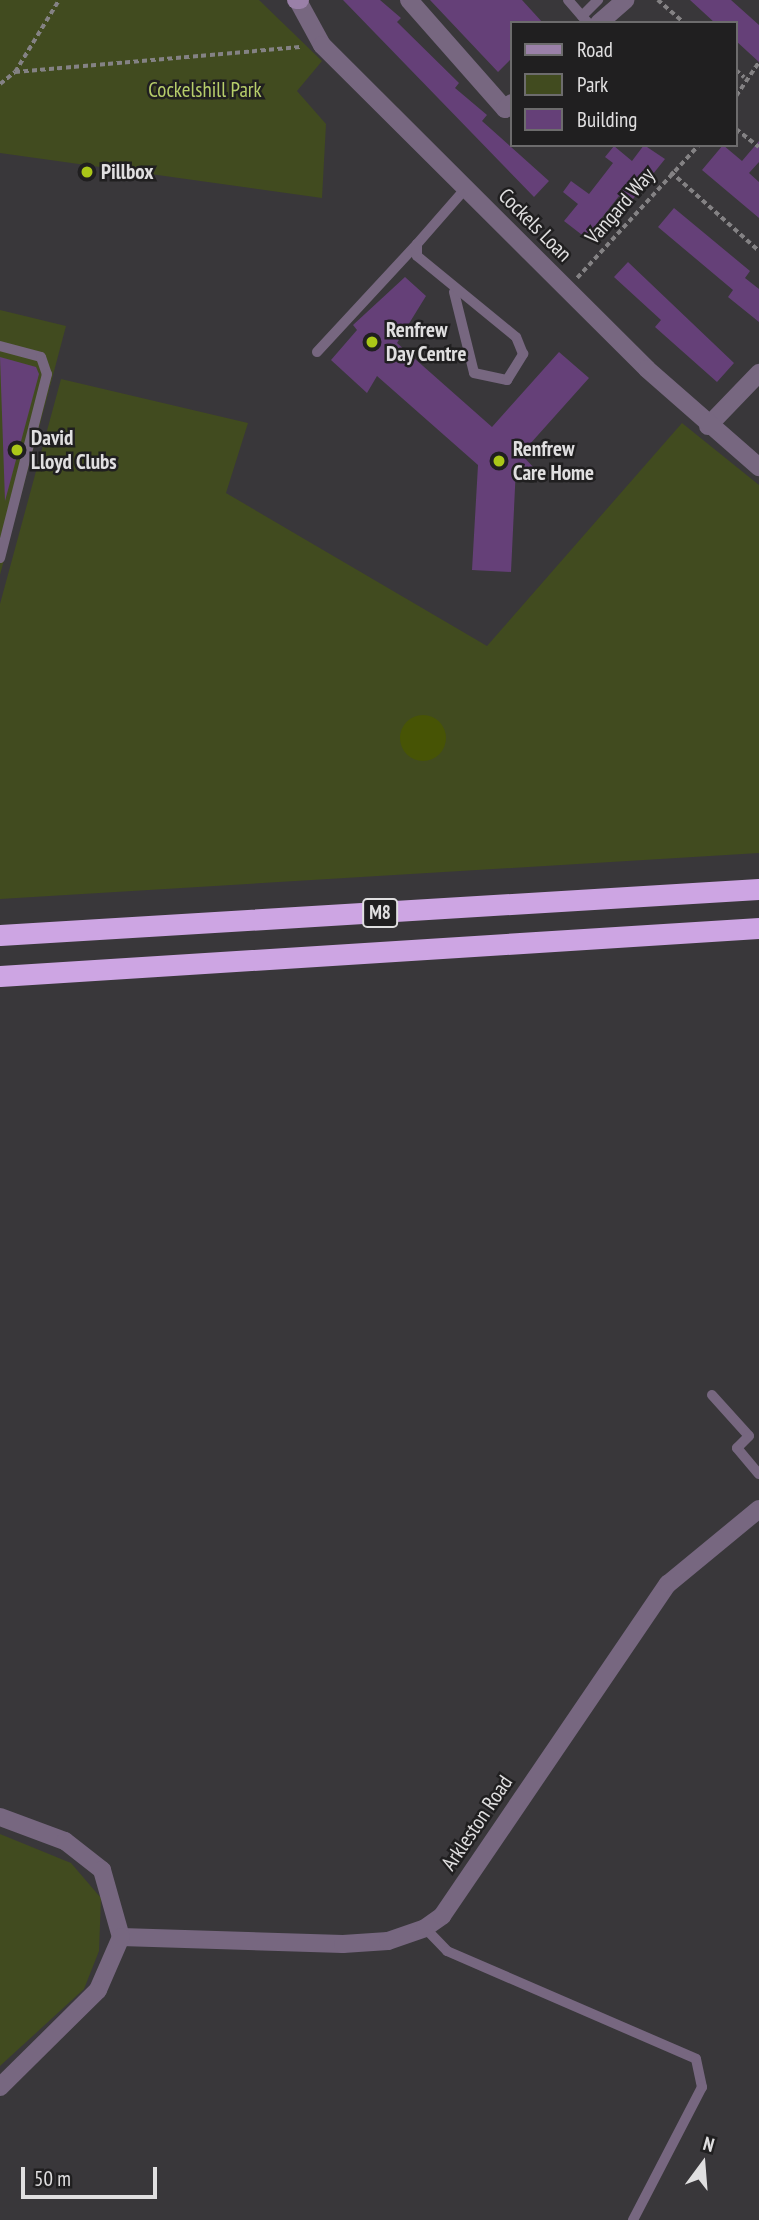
<!DOCTYPE html>
<style>
body{margin:0}
#map{position:relative;width:759px;height:2220px;overflow:hidden;background:#39373a;font-family:"PT Sans Narrow",sans-serif}
div>[style]{position:absolute}
[style*='--x']{left:calc(var(--x)*1px);top:calc(var(--y)*1px);width:calc(var(--w)*1px);rotate:calc(var(--a)*1deg)}
.green>*{inset:0;background:#414b1f}
.water>*{inset:0;background:#475405}
.round{border-radius:50%}
.building>*{inset:0;background:#654078}
.path>*{height:3.5px;margin-top:-1.75px;transform-origin:0;background:repeating-linear-gradient(90deg,#848284 0 5px,transparent 0 8.5px)}
.service>*{height:10px;margin:-5px;padding:0 5px;transform-origin:5px;border-radius:5px;background:#776780}
.minor>*{height:18px;margin:-9px;padding:0 9px;transform-origin:9px;border-radius:9px;background:#776780}
.tertiary>*{height:18px;margin:-9px;padding:0 9px;transform-origin:9px;border-radius:9px;background:#776780}
.secondary>*{height:18px;margin:-9px;padding:0 9px;transform-origin:9px;border-radius:9px;background:#9a80a8}
.motorway>*{height:21px;margin:-10.5px;padding:0 10.5px;transform-origin:10.5px;border-radius:10.5px;background:#cda5e3}
.dots>*{width:19px;height:19px;translate:-50% -50%;box-sizing:border-box;border:4px solid #201f20;border-radius:50%}
span{translate:-50% -50%;white-space:nowrap;text-align:center;line-height:1.15;-webkit-text-stroke:5px #201f20;paint-order:stroke}
.shield-label span{padding:2px 5px;background:#201f20;border:2px solid;border-radius:5px;-webkit-text-stroke-width:0}
.shield-label{font-size:19px;color:#e0dfe0;font-weight:700}
.park-label{font-size:21px;color:#b6cd6a}
.poi-label{font-size:21px;color:#e0dfe0;font-weight:700}
.left{translate:0 -50%;text-align:left}
.street-label{font-size:21px;color:#e0dfe0}
.legend{position:absolute;left:510px;top:21px;width:228px;height:126px;box-sizing:border-box;background:#201f20;border:2px solid #6d6c6d;margin:0;padding:9px 12px;list-style:none;font-size:21px;color:#e0dfe0}
.legend li{display:flex;align-items:center;gap:14px;height:35px}
.legend b{width:35px;border:2px solid #6d6c6d}
.north{position:absolute;left:668px;top:2129px;width:70px;height:70px;-webkit-text-stroke:5px #201f20;paint-order:stroke;rotate:16deg;font-size:19px;font-weight:700;line-height:28px;text-align:center;color:#e0dfe0}
.north::after{content:'';display:block;margin:auto;width:24px;height:32px;background:#e0dfe0;clip-path:polygon(50% 0,100% 100%,50% 72%,0 100%)}
.scale{position:absolute;left:21px;top:2167px;width:136px;height:32px;box-sizing:border-box;border:4px solid #e0dfe0;border-top:0;padding-left:9px;font-size:21px;line-height:24px;white-space:nowrap;color:#e0dfe0;-webkit-text-stroke:5px #201f20;paint-order:stroke}
</style>
<div id="map">
<div class="green">
<i style="clip-path:polygon(0 0,259px 0,322px 61px,297px 91px,326px 124px,322px 198px,0 153px)"></i>
<i style="clip-path:polygon(0 310px,66px 326px,0 575px)"></i>
<i style="clip-path:polygon(61px 379px,248px 423px,226px 493px,487px 646px,682px 423px,759px 485px,759px 853px,0 899px,0 604px)"></i>
<i style="clip-path:polygon(0 1834px,71px 1863px,101px 1898px,99px 1951px,84px 1989px,0 2066px)"></i>
</div>
<div class="water">
<i class="round" style="left:400px;top:715px;width:46px;height:46px"></i>
</div>
<div class="building">
<i style="clip-path:polygon(343px 0,380px 0,401px 18px,397px 22px,459px 83px,455px 88px,487px 115px,482px 121px,549px 181px,534px 197px)"></i>
<i style="clip-path:polygon(430px 0,522px 0,543px 23px,512px 23px,512px 58px,498px 72px)"></i>
<i style="clip-path:polygon(690px 0,731px 0,759px 25px,759px 62px,736px 41px,736px 23px,715px 23px)"></i>
<i style="clip-path:polygon(759px 141px,759px 162px,749px 173px,759px 182px,759px 218px,702px 170px,723px 145px,742px 161px)"></i>
<i style="clip-path:polygon(644px 145px,665px 159px,629px 204px,619px 196px,586px 238px,564px 221px,578px 204px,563px 192px,571px 181px,589px 194px,613px 163px,605px 157px,614px 146px,632px 161px)"></i>
<i style="clip-path:polygon(674px 208px,750px 271px,745px 278px,759px 289px,759px 322px,728px 297px,733px 290px,658px 227px)"></i>
<i style="clip-path:polygon(628px 262px,734px 363px,717px 382px,655px 327px,661px 320px,614px 277px)"></i>
<i style="clip-path:polygon(405px 277px,426px 296px,397px 343px,492px 427px,559px 352px,589px 378px,521px 454px,534px 468px,516px 467px,511px 572px,472px 570px,478px 465px,377px 376px,367px 393px,331px 360px,357px 330px,353px 325px)"></i>
<i style="clip-path:polygon(0 357px,36px 367px,39px 374px,5px 501px)"></i>
</div>
<div class="path">
<i style="--x:658;--y:0;--w:35;--a:41"></i>
<i style="--x:736;--y:70;--w:11;--a:41"></i>
<i style="--x:15;--y:72;--w:84;--a:-58.6"></i>
<i style="--x:0;--y:84;--w:19;--a:-39"></i>
<i style="--x:15;--y:72;--w:289;--a:-5"></i>
<i style="--x:736;--y:96;--w:41;--a:-55.9"></i>
<i style="--x:736;--y:129;--w:29;--a:38"></i>
<i style="--x:671;--y:172;--w:118;--a:41.9"></i>
<i style="--x:577;--y:278;--w:180;--a:-47.5"></i>
</div>
<div class="service">
<i style="--x:568;--y:0;--w:30;--a:49"></i>
<i style="--x:582;--y:16;--w:23;--a:-45"></i>
<i style="--x:454;--y:292;--w:83;--a:76.1"></i>
<i style="--x:474;--y:373;--w:34;--a:12"></i>
<i style="--x:507;--y:380;--w:31;--a:-58"></i>
<i style="--x:523;--y:354;--w:18;--a:-112"></i>
<i style="--x:516;--y:337;--w:128;--a:-140.7"></i>
<i style="--x:417;--y:256;--w:12;--a:-90"></i>
<i style="--x:417;--y:244;--w:74;--a:-48.8"></i>
<i style="--x:0;--y:346;--w:42;--a:15"></i>
<i style="--x:41;--y:357;--w:18;--a:71"></i>
<i style="--x:47;--y:374;--w:190;--a:104.3"></i>
<i style="--x:317;--y:352;--w:147;--a:-47.2"></i>
<i style="--x:712;--y:1395;--w:55;--a:47.9"></i>
<i style="--x:749;--y:1436;--w:17;--a:135"></i>
<i style="--x:737;--y:1448;--w:34;--a:50"></i>
<i style="--x:425;--y:1928;--w:32;--a:46"></i>
<i style="--x:447;--y:1951;--w:271;--a:23.4"></i>
<i style="--x:696;--y:2059;--w:29;--a:78"></i>
<i style="--x:702;--y:2087;--w:150;--a:117.4"></i>
</div>
<div class="minor">
<i style="--x:409;--y:0;--w:145;--a:48.6"></i>
<i style="--x:505;--y:109;--w:9;--a:-41"></i>
<i style="--x:599;--y:23;--w:35;--a:-41"></i>
<i style="--x:708;--y:426;--w:74;--a:-46.1"></i>
<i style="--x:121;--y:1937;--w:222;--a:1.8"></i>
<i style="--x:343;--y:1944;--w:45;--a:-3.8"></i>
<i style="--x:388;--y:1941;--w:39;--a:-19"></i>
<i style="--x:425;--y:1928;--w:21;--a:-35"></i>
<i style="--x:442;--y:1916;--w:402;--a:-55.8"></i>
<i style="--x:668;--y:1584;--w:118;--a:-39.5"></i>
</div>
<div class="tertiary">
<i style="--x:298;--y:1;--w:50;--a:61.4"></i>
<i style="--x:322;--y:45;--w:459;--a:44.9"></i>
<i style="--x:647;--y:369;--w:149;--a:41.2"></i>
<i style="--x:0;--y:1817;--w:69;--a:20.3"></i>
<i style="--x:65;--y:1841;--w:47;--a:38.1"></i>
<i style="--x:102;--y:1870;--w:70;--a:74.2"></i>
<i style="--x:121;--y:1937;--w:58;--a:113.5"></i>
<i style="--x:98;--y:1990;--w:138;--a:135.3"></i>
</div>
<div class="secondary">
<i style="--x:296;--y:0;--w:4;--a:0"></i>
</div>
<div class="motorway">
<i style="--x:0;--y:935;--w:760;--a:-3.47"></i>
<i style="--x:0;--y:976;--w:761;--a:-3.62"></i>
</div>
<div class="dots">
<i style="left:87px;top:172px;background:#aac718"></i>
<i style="left:372px;top:342px;background:#aac718"></i>
<i style="left:17px;top:450px;background:#aac718"></i>
<i style="left:499px;top:461px;background:#aac718"></i>
</div>
<div class="shield-label">
<span style="left:380px;top:913px">M8</span>
</div>
<div class="park-label">
<span style="left:205px;top:90px">Cockelshill Park</span>
</div>
<div class="poi-label">
<span class="left" style="left:101px;top:172px">Pillbox</span>
<span class="left" style="left:386px;top:342px">Renfrew<br>Day Centre</span>
<span class="left" style="left:31px;top:450px">David<br>Lloyd Clubs</span>
<span class="left" style="left:513px;top:461px">Renfrew<br>Care Home</span>
</div>
<div class="street-label">
<span style="left:620px;top:206px;rotate:-49deg">Vangard Way</span>
<span style="left:535px;top:225px;rotate:45deg">Cockels Loan</span>
<span style="left:477px;top:1823px;rotate:-56deg">Arkleston Road</span>
</div>
<ul class="legend">
<li><b style="height:9px;background:#9a80a8"></b>Road</li>
<li><b style="height:19px;background:#414b1f"></b>Park</li>
<li><b style="height:19px;background:#654078"></b>Building</li>
</ul>
<div class="north">N</div>
<div class="scale">50 m</div>
</div>
